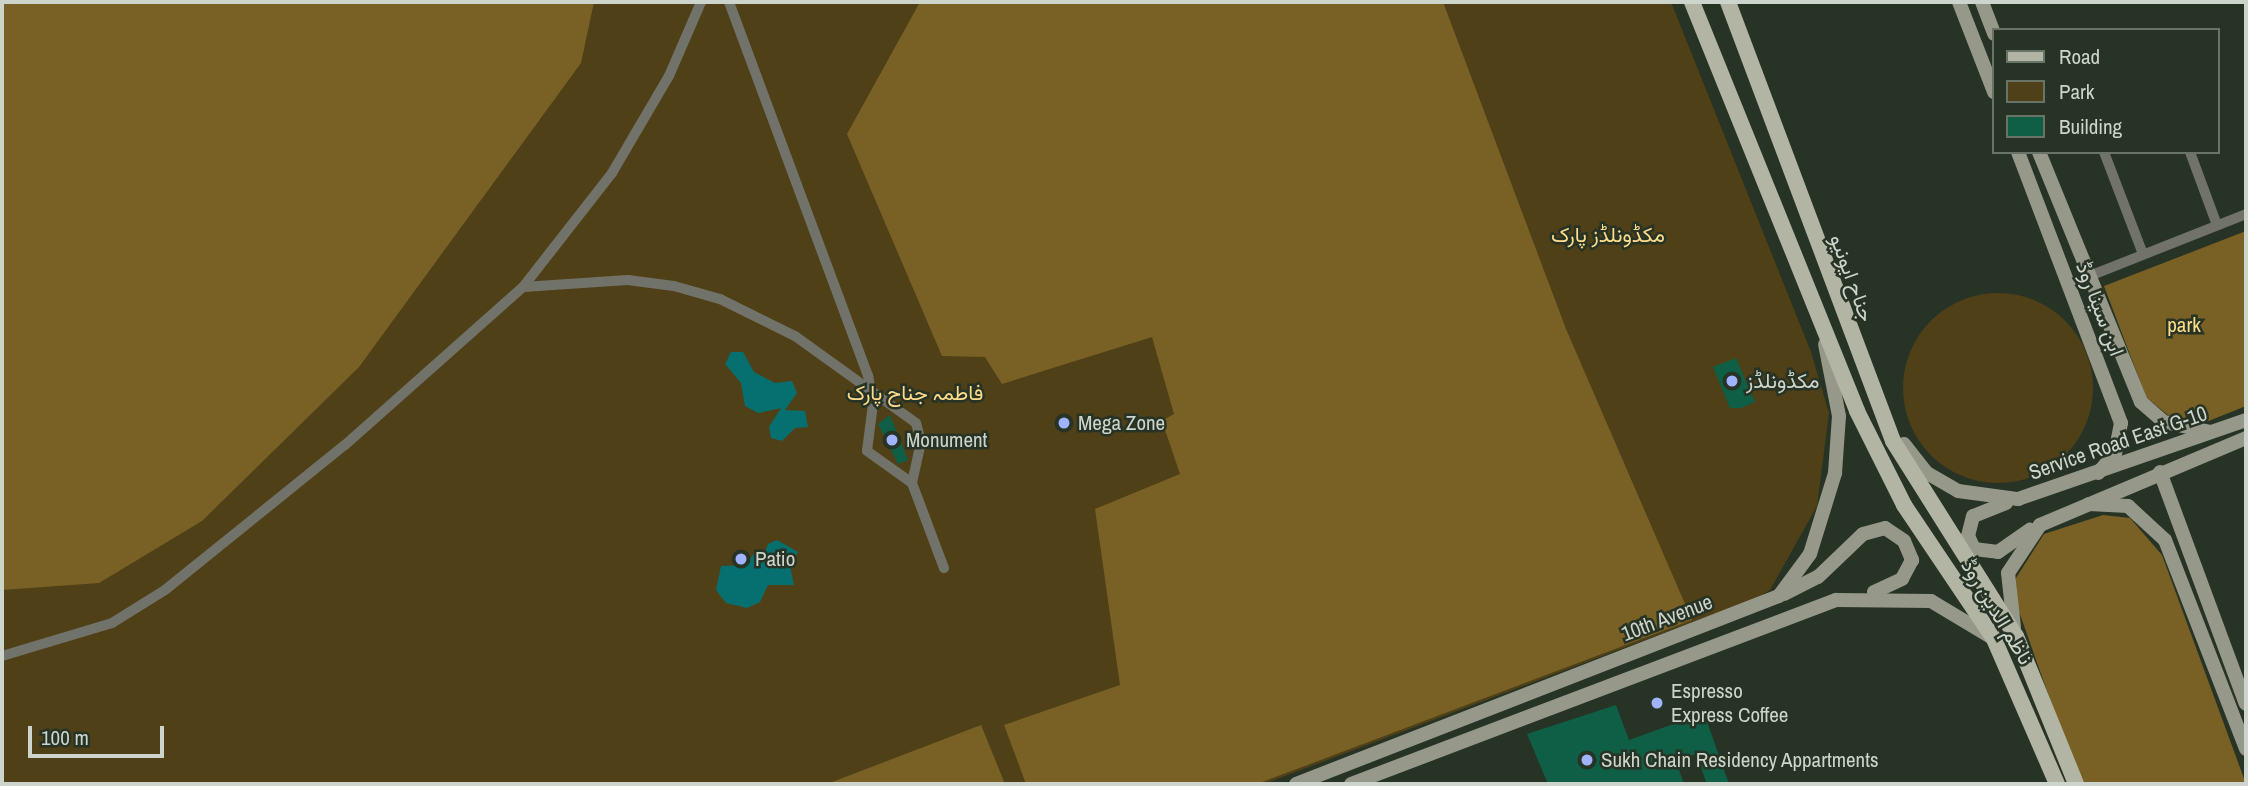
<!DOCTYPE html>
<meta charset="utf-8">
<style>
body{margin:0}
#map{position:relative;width:2248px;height:786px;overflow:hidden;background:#273325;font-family:"Archivo Narrow",Vazirmatn,sans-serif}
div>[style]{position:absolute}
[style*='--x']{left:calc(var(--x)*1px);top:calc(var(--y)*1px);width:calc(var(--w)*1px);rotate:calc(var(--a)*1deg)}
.green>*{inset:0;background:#504018}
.round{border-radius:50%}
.forest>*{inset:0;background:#796125}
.water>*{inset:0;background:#05706f}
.building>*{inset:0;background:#0f5f47}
.street>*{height:10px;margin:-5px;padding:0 5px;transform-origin:5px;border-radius:5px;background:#717269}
.secondary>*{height:14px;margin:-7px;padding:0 7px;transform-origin:7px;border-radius:7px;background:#96988a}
.primary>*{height:16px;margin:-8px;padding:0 8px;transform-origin:8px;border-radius:8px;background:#b2b5a3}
.dots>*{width:19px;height:19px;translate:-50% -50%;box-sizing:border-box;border:4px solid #273325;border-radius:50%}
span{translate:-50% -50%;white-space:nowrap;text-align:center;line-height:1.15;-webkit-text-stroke:5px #273325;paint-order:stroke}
.park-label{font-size:21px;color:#fedb8a}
.street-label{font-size:21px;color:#cdd4cb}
.poi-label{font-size:21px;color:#cdd4cb}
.left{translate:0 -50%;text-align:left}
.frame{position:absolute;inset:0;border:4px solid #cdd4cb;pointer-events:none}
.legend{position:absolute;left:1992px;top:28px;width:228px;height:126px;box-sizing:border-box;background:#273325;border:2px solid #697367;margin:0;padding:9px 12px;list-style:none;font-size:21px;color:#cdd4cb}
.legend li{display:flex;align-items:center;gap:14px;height:35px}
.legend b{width:35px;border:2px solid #697367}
.scale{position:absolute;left:28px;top:726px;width:136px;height:32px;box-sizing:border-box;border:4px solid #cdd4cb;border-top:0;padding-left:9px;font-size:21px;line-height:24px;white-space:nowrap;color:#cdd4cb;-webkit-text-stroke:5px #273325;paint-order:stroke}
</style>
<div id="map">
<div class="green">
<i style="clip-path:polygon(2px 2px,1671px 2px,1811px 352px,1829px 413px,1817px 506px,1770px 590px,1756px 598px,1264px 784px,2px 784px)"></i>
<i class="round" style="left:1903px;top:293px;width:190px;height:190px"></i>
</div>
<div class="forest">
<i style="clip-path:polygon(2px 2px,594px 2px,581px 63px,359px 367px,202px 521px,99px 583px,2px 590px)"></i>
<i style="clip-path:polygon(920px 2px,1443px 2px,1566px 329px,1692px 620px,1257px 784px,1026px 784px,1004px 725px,1120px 685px,1095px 509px,1180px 474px,1162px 421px,1174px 414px,1152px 337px,1002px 384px,985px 357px,942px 356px,847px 134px)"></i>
<i style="clip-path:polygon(2246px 231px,2246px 406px,2196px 426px,2169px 416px,2146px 397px,2104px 286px)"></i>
<i style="clip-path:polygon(2103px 515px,2130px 518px,2162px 555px,2246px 784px,2080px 784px,2017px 606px,2016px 578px,2044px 534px)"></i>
<i style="clip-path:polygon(981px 725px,1005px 784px,827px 784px)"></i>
</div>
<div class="water">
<i style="clip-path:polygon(731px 352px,743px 352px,754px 372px,775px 383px,792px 381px,797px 393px,785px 410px,805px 411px,808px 427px,795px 428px,782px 441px,771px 438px,769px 427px,781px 408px,758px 413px,745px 406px,741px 383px,725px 364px)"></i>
<i style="clip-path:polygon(777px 540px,798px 552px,790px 566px,794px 585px,768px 585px,760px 602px,747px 608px,726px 603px,716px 590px,721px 566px,744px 565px,754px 554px,762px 561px,768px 544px)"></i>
</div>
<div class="building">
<i style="clip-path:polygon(1736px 358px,1755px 402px,1741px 408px,1730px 408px,1713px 367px)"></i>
<i style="clip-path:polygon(890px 415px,908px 460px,898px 464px,878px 424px)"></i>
<i style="clip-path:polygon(1616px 705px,1629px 740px,1704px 713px,1729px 784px,1707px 784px,1696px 754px,1676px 761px,1684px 784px,1548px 784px,1527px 734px)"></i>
</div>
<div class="street">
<i style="--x:729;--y:2;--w:398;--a:69.6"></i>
<i style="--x:868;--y:375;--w:29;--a:80"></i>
<i style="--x:873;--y:404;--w:47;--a:97.3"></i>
<i style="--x:867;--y:451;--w:55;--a:35.4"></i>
<i style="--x:2104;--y:152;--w:109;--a:69.1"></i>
<i style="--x:2190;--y:152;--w:78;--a:69.7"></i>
<i style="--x:2087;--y:277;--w:171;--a:-21.6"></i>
<i style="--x:523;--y:287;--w:105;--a:-3.8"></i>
<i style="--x:628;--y:280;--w:46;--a:7.4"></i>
<i style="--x:674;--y:286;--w:48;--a:15.8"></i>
<i style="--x:720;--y:299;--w:84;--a:26.3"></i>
<i style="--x:795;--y:336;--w:149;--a:35.7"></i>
<i style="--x:916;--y:423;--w:20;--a:75"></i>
<i style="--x:921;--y:442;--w:42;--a:102.4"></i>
<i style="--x:912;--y:483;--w:91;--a:69.4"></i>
<i style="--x:2;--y:656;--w:115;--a:-16.7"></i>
<i style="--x:112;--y:623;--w:62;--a:-31.9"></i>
<i style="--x:165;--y:590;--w:231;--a:-38.9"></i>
<i style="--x:345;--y:445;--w:238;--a:-41.6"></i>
<i style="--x:523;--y:287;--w:145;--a:-52"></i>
<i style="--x:612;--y:173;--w:113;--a:-59.6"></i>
<i style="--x:669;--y:76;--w:81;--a:-66.6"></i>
</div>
<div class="secondary">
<i style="--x:1959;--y:2;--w:97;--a:68.7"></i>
<i style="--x:1982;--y:2;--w:34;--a:69"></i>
<i style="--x:2018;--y:152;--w:290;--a:69.2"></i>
<i style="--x:2121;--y:423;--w:31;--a:101"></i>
<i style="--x:2115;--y:453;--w:26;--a:130"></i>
<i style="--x:2039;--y:152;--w:270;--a:67.8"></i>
<i style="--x:2141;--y:402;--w:30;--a:41"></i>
<i style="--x:2164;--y:422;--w:48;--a:12"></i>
<i style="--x:1904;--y:444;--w:37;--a:52"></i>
<i style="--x:1927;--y:473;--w:36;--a:30"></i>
<i style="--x:1958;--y:491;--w:61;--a:7.6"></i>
<i style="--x:2018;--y:499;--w:241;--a:-19.1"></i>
<i style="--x:2160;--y:472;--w:247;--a:69.7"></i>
<i style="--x:2006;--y:503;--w:35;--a:158"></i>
<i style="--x:1973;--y:516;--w:21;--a:104"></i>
<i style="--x:1968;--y:536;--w:14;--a:65"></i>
<i style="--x:1974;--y:549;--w:24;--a:7"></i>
<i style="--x:1998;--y:552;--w:39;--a:-35"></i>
<i style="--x:2089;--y:504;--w:39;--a:3"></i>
<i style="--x:2128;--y:506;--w:50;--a:42.6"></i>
<i style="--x:2165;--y:540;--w:224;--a:68.8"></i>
<i style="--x:1784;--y:594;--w:38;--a:-27"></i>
<i style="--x:1818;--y:577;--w:62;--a:-43.7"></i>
<i style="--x:1863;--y:534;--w:23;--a:-15"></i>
<i style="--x:1885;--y:528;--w:23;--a:34"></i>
<i style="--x:1904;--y:541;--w:21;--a:67"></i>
<i style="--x:1912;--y:560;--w:21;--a:118"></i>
<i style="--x:1902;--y:579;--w:31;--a:155"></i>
<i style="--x:2014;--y:627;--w:54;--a:-96.3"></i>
<i style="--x:2008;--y:573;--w:58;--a:-56.3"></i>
<i style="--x:2040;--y:525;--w:224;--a:-22.9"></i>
<i style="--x:1296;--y:784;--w:518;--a:-21.27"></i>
<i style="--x:1779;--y:596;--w:52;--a:-53.6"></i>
<i style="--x:1810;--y:554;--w:85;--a:-72.8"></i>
<i style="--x:1835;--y:473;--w:57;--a:-86"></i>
<i style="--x:1839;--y:416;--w:73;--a:-101"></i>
<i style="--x:1351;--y:784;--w:519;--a:-20.78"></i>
<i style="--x:1836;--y:600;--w:95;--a:0.6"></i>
<i style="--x:1931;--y:601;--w:70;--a:31"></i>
</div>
<div class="primary">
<i style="--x:1692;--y:2;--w:441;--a:68"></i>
<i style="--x:1857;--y:411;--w:105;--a:63.4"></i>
<i style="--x:1904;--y:505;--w:161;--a:56.1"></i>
<i style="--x:1994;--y:639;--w:158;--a:66.5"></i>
<i style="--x:1728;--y:2;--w:469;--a:69.4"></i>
<i style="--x:1893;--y:441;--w:231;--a:57.8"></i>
<i style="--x:2016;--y:636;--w:160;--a:67.9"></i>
</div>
<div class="dots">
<i style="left:1732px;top:381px;background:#a0b3fd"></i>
<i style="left:1064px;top:423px;background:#a0b3fd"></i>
<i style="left:892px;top:440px;background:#a0b3fd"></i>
<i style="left:741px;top:559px;background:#a0b3fd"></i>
<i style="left:1657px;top:703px;background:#a0b3fd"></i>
<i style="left:1587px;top:760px;background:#a0b3fd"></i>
</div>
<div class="park-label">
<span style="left:1608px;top:235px">مکڈونلڈز پارک</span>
<span style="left:2184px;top:325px">park</span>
<span style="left:915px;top:393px">فاطمہ جناح پارک</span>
</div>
<div class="street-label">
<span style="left:1852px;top:278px;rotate:70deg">جناح ایونیو</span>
<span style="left:2100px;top:309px;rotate:69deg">ابن سینا روڈ</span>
<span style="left:2118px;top:443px;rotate:-19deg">Service Road East G-10</span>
<span style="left:1997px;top:612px;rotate:59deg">ناظم الدین روڈ</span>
<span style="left:1667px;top:618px;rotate:-21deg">10th Avenue</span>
</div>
<div class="poi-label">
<span class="left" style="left:1746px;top:381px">مکڈونلڈز</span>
<span class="left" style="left:1078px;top:423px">Mega Zone</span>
<span class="left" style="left:906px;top:440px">Monument</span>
<span class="left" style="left:755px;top:559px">Patio</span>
<span class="left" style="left:1671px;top:703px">Espresso<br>Express Coffee</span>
<span class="left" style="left:1601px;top:760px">Sukh Chain Residency Appartments</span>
</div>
<div class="frame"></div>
<ul class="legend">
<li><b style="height:9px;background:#b2b5a3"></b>Road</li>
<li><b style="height:19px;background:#504018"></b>Park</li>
<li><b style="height:19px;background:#0f5f47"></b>Building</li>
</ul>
<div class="scale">100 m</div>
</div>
